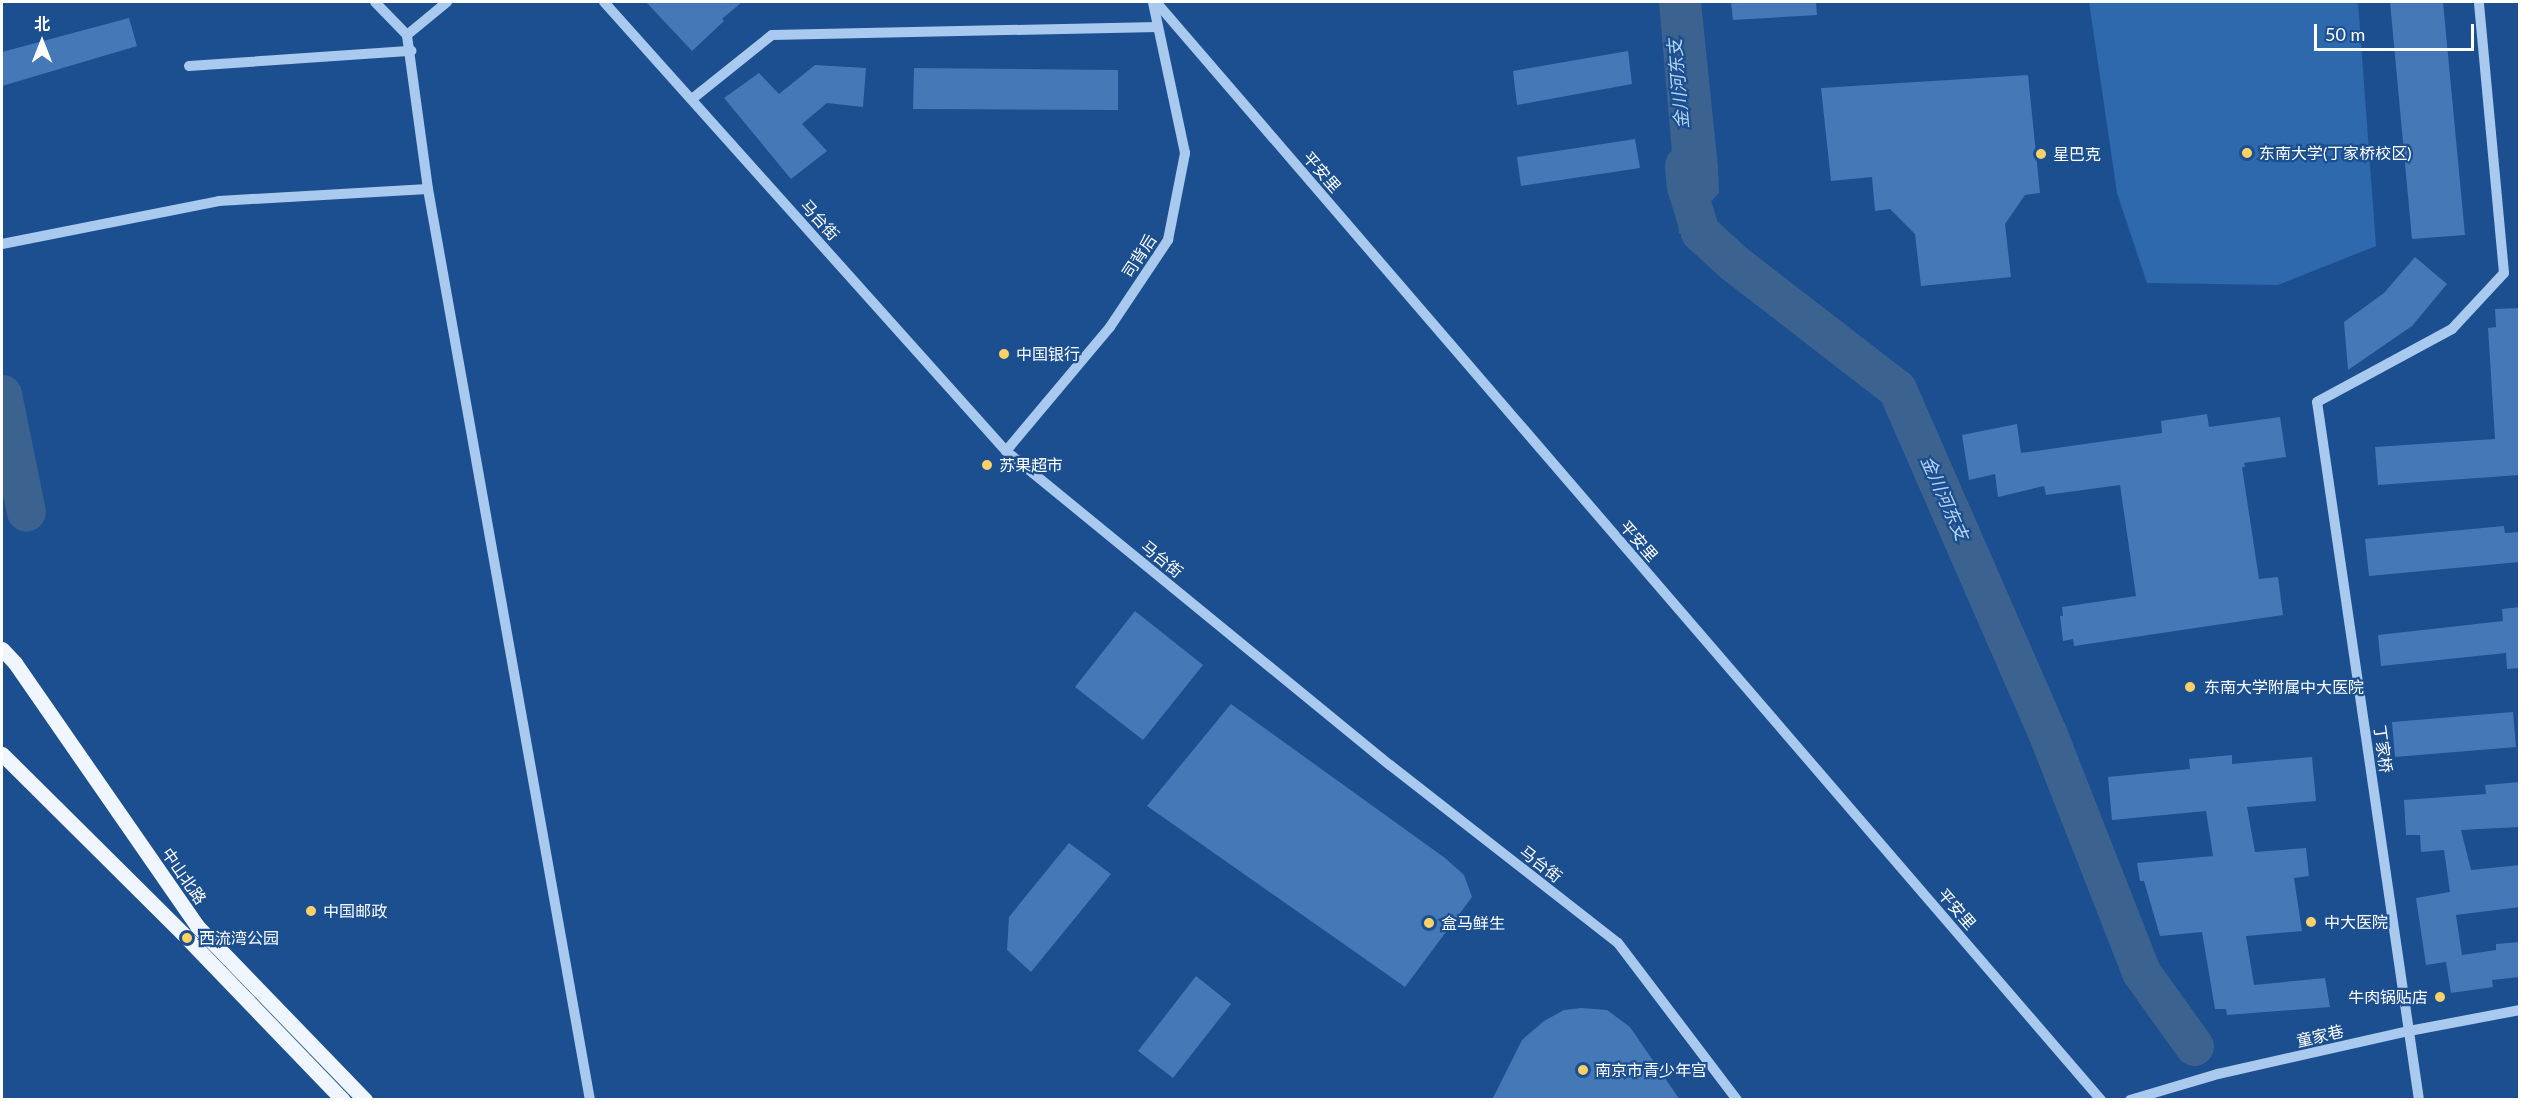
<!DOCTYPE html>
<meta charset="utf-8">
<style>
body{margin:0}
#map{position:relative;width:2521px;height:1101px;overflow:hidden;background:#1b4f8f;font-family:Lato,"Noto Sans SC",sans-serif}
div>[style]{position:absolute}
[style*='--x']{left:calc(var(--x)*1px);top:calc(var(--y)*1px);width:calc(var(--w)*1px);rotate:calc(var(--a)*1deg)}
.green>*{inset:0;background:#2e69ad}
.water>*{inset:0;background:#3c6290}
.river>*{height:39px;margin:-19.5px;padding:0 19.5px;transform-origin:19.5px;border-radius:19.5px;background:#3c6290}
.building>*{inset:0;background:#4478b7}
.minor>*{height:10px;margin:-5px;padding:0 5px;transform-origin:5px;border-radius:5px;background:#a9c9ee}
.major>*{height:15px;margin:-7.5px;padding:0 7.5px;transform-origin:7.5px;border-radius:7.5px;background:#f0f6ff}
.dots>*{width:16px;height:16px;translate:-50% -50%;box-sizing:border-box;border:3px solid #1b4f8f;border-radius:50%}
span{translate:-50% -50%;white-space:nowrap;text-align:center;line-height:1.15;-webkit-text-stroke:4.5px #1b4f8f;paint-order:stroke}
.poi-label{font-size:16px;color:#fff}
.left{translate:0 -50%;text-align:left}
.right{translate:-100% -50%;text-align:right}
.street-label{font-size:16px;color:#fff}
.water-label{font-size:18px;color:#b5d3f5;font-style:italic}
.frame{position:absolute;inset:0;border:3px solid #fff;pointer-events:none}
.north{position:absolute;left:12px;top:12px;width:60px;height:60px;-webkit-text-stroke:4px #1b4f8f;paint-order:stroke;rotate:0deg;font-size:16px;font-weight:700;line-height:24px;text-align:center;color:#fff}
.north::after{content:'';display:block;margin:auto;width:21px;height:27px;background:#fff;clip-path:polygon(50% 0,100% 100%,50% 72%,0 100%)}
.scale{position:absolute;left:2314px;top:24px;width:160px;height:27px;box-sizing:border-box;border:3px solid #fff;border-top:0;padding-left:8px;font-size:18px;line-height:21px;white-space:nowrap;color:#fff;-webkit-text-stroke:4px #1b4f8f;paint-order:stroke}
</style>
<div id="map">
<div class="green">
<i style="clip-path:polygon(2089px 2px,2358px 2px,2376px 246px,2278px 285px,2147px 283px,2117px 193px)"></i>
</div>
<div class="water">
<i style="clip-path:polygon(1659px 2px,1701px 2px,1718px 167px,1719px 193px,1679px 234px)"></i>
</div>
<div class="river">
<i style="--x:1684;--y:165;--w:21;--a:85"></i>
<i style="--x:1686;--y:186;--w:48;--a:73.1"></i>
<i style="--x:1700;--y:232;--w:46;--a:42.4"></i>
<i style="--x:1734;--y:263;--w:206;--a:37.7"></i>
<i style="--x:1897;--y:389;--w:374;--a:66.4"></i>
<i style="--x:2047;--y:732;--w:258;--a:68.6"></i>
<i style="--x:2141;--y:972;--w:91;--a:54.4"></i>
<i style="--x:2;--y:394;--w:120;--a:78.5"></i>
</div>
<div class="building">
<i style="clip-path:polygon(646px 2px,742px 2px,722px 19px,724px 21px,692px 51px)"></i>
<i style="clip-path:polygon(1731px 2px,1816px 2px,1817px 15px,1733px 20px)"></i>
<i style="clip-path:polygon(2390px 2px,2443px 2px,2465px 235px,2412px 239px)"></i>
<i style="clip-path:polygon(129px 18px,137px 46px,2px 86px,2px 52px)"></i>
<i style="clip-path:polygon(1628px 51px,1632px 84px,1517px 105px,1513px 71px)"></i>
<i style="clip-path:polygon(815px 65px,866px 68px,863px 107px,827px 103px,802px 124px,827px 151px,791px 179px,724px 98px,759px 73px,779px 94px)"></i>
<i style="clip-path:polygon(914px 68px,1118px 70px,1118px 110px,913px 109px)"></i>
<i style="clip-path:polygon(2028px 75px,2040px 193px,2025px 195px,2005px 224px,2011px 277px,1921px 286px,1915px 234px,1890px 209px,1875px 211px,1872px 177px,1831px 181px,1821px 88px)"></i>
<i style="clip-path:polygon(1635px 139px,1640px 168px,1521px 186px,1517px 157px)"></i>
<i style="clip-path:polygon(2415px 257px,2447px 284px,2412px 326px,2348px 370px,2344px 322px,2384px 293px)"></i>
<i style="clip-path:polygon(2520px 308px,2520px 475px,2378px 485px,2375px 447px,2495px 439px,2488px 328px,2496px 327px,2495px 309px)"></i>
<i style="clip-path:polygon(2207px 414px,2209px 427px,2280px 417px,2286px 457px,2244px 463px,2245px 467px,2242px 467px,2259px 579px,2278px 577px,2283px 615px,2074px 646px,2073px 639px,2063px 641px,2060px 616px,2063px 616px,2062px 607px,2136px 596px,2120px 485px,2046px 495px,2044px 486px,1998px 497px,1995px 474px,1969px 480px,1962px 435px,2017px 424px,2021px 453px,2162px 433px,2161px 421px)"></i>
<i style="clip-path:polygon(2504px 526px,2505px 533px,2520px 532px,2520px 562px,2369px 576px,2365px 539px)"></i>
<i style="clip-path:polygon(2520px 607px,2520px 668px,2507px 669px,2506px 653px,2381px 666px,2378px 635px,2503px 621px,2502px 609px)"></i>
<i style="clip-path:polygon(1135px 611px,1203px 665px,1143px 740px,1075px 687px)"></i>
<i style="clip-path:polygon(1231px 704px,1445px 858px,1464px 875px,1472px 897px,1405px 987px,1147px 806px)"></i>
<i style="clip-path:polygon(2513px 712px,2516px 747px,2395px 757px,2392px 722px)"></i>
<i style="clip-path:polygon(2232px 755px,2232px 764px,2312px 757px,2316px 801px,2247px 807px,2255px 852px,2306px 848px,2309px 876px,2294px 878px,2302px 931px,2246px 936px,2254px 985px,2325px 978px,2330px 1007px,2227px 1015px,2226px 1009px,2215px 1009px,2202px 932px,2160px 936px,2144px 881px,2140px 881px,2137px 863px,2213px 856px,2206px 811px,2112px 820px,2108px 777px,2190px 769px,2189px 759px)"></i>
<i style="clip-path:polygon(2520px 782px,2520px 827px,2461px 830px,2471px 870px,2520px 865px,2520px 907px,2456px 915px,2462px 955px,2496px 950px,2496px 944px,2520px 942px,2520px 977px,2492px 980px,2493px 987px,2451px 993px,2446px 962px,2426px 965px,2416px 898px,2450px 892px,2444px 850px,2421px 852px,2420px 835px,2406px 835px,2404px 800px,2486px 794px,2485px 785px)"></i>
<i style="clip-path:polygon(1069px 843px,1111px 874px,1031px 972px,1007px 950px,1009px 917px)"></i>
<i style="clip-path:polygon(1196px 976px,1231px 1004px,1173px 1078px,1138px 1051px)"></i>
<i style="clip-path:polygon(1581px 1008px,1607px 1010px,1630px 1027px,1680px 1100px,1492px 1100px,1522px 1040px,1544px 1021px,1564px 1010px)"></i>
</div>
<div class="minor">
<i style="--x:375;--y:2;--w:46;--a:45.9"></i>
<i style="--x:604;--y:2;--w:603;--a:48.16"></i>
<i style="--x:1006;--y:451;--w:496;--a:39.3"></i>
<i style="--x:1390;--y:765;--w:289;--a:38"></i>
<i style="--x:1618;--y:943;--w:197;--a:52.8"></i>
<i style="--x:1156;--y:2;--w:1449;--a:49.28"></i>
<i style="--x:189;--y:66;--w:223;--a:-3.9"></i>
<i style="--x:692;--y:99;--w:102;--a:-38.7"></i>
<i style="--x:772;--y:35;--w:386;--a:-1.2"></i>
<i style="--x:428;--y:189;--w:155;--a:-97.8"></i>
<i style="--x:407;--y:35;--w:52;--a:-39.5"></i>
<i style="--x:2;--y:244;--w:221;--a:-11.2"></i>
<i style="--x:219;--y:201;--w:209;--a:-3.3"></i>
<i style="--x:428;--y:189;--w:925;--a:79.92"></i>
<i style="--x:1006;--y:451;--w:162;--a:-50"></i>
<i style="--x:1110;--y:327;--w:105;--a:-56.3"></i>
<i style="--x:1168;--y:240;--w:89;--a:-78.9"></i>
<i style="--x:1185;--y:153;--w:154;--a:-102"></i>
<i style="--x:2130;--y:1100;--w:92;--a:-16.5"></i>
<i style="--x:2218;--y:1074;--w:196;--a:-12.7"></i>
<i style="--x:2409;--y:1031;--w:113;--a:-10.7"></i>
<i style="--x:2419;--y:1100;--w:705;--a:-98.31"></i>
<i style="--x:2317;--y:402;--w:153;--a:-28.4"></i>
<i style="--x:2452;--y:329;--w:76;--a:-47.1"></i>
<i style="--x:2504;--y:273;--w:272;--a:-95.3"></i>
</div>
<div class="major">
<i style="--x:2;--y:649;--w:19;--a:47"></i>
<i style="--x:15;--y:663;--w:320;--a:55.3"></i>
<i style="--x:197;--y:926;--w:242;--a:46"></i>
<i style="--x:2;--y:754;--w:261;--a:44.8"></i>
<i style="--x:187;--y:938;--w:225;--a:46.1"></i>
</div>
<div class="dots">
<i style="left:2247px;top:153px;background:#ffd166"></i>
<i style="left:2041px;top:154px;background:#ffd166"></i>
<i style="left:1004px;top:354px;background:#ffd166"></i>
<i style="left:987px;top:465px;background:#ffd166"></i>
<i style="left:2190px;top:687px;background:#ffd166"></i>
<i style="left:311px;top:911px;background:#ffd166"></i>
<i style="left:2311px;top:922px;background:#ffd166"></i>
<i style="left:1429px;top:923px;background:#ffd166"></i>
<i style="left:187px;top:938px;background:#ffd166"></i>
<i style="left:2440px;top:997px;background:#ffd166"></i>
<i style="left:1583px;top:1070px;background:#ffd166"></i>
</div>
<div class="poi-label">
<span class="left" style="left:2259px;top:153px">东南大学(丁家桥校区)</span>
<span class="left" style="left:2053px;top:154px">星巴克</span>
<span class="left" style="left:1016px;top:354px">中国银行</span>
<span class="left" style="left:999px;top:465px">苏果超市</span>
<span class="left" style="left:2204px;top:687px">东南大学附属中大医院</span>
<span class="left" style="left:323px;top:911px">中国邮政</span>
<span class="left" style="left:2324px;top:922px">中大医院</span>
<span class="left" style="left:1441px;top:923px">盒马鲜生</span>
<span class="left" style="left:199px;top:938px">西流湾公园</span>
<span class="right" style="left:2428px;top:997px">牛肉锅贴店</span>
<span class="left" style="left:1595px;top:1070px">南京市青少年宫</span>
</div>
<div class="street-label">
<span style="left:1322px;top:172px;rotate:49deg">平安里</span>
<span style="left:820px;top:220px;rotate:48deg">马台街</span>
<span style="left:1139px;top:256px;rotate:-57deg">司背后</span>
<span style="left:1639px;top:541px;rotate:49deg">平安里</span>
<span style="left:1162px;top:559px;rotate:39deg">马台街</span>
<span style="left:2383px;top:749px;rotate:82deg">丁家桥</span>
<span style="left:1541px;top:864px;rotate:38deg">马台街</span>
<span style="left:184px;top:876px;rotate:55deg">中山北路</span>
<span style="left:1957px;top:909px;rotate:49deg">平安里</span>
<span style="left:2320px;top:1036px;rotate:-13deg">童家巷</span>
</div>
<div class="water-label">
<span style="left:1678px;top:84px;rotate:-95deg">金川河东支</span>
<span style="left:1945px;top:498px;rotate:66deg">金川河东支</span>
</div>
<div class="frame"></div>
<div class="north">北</div>
<div class="scale">50 m</div>
</div>
